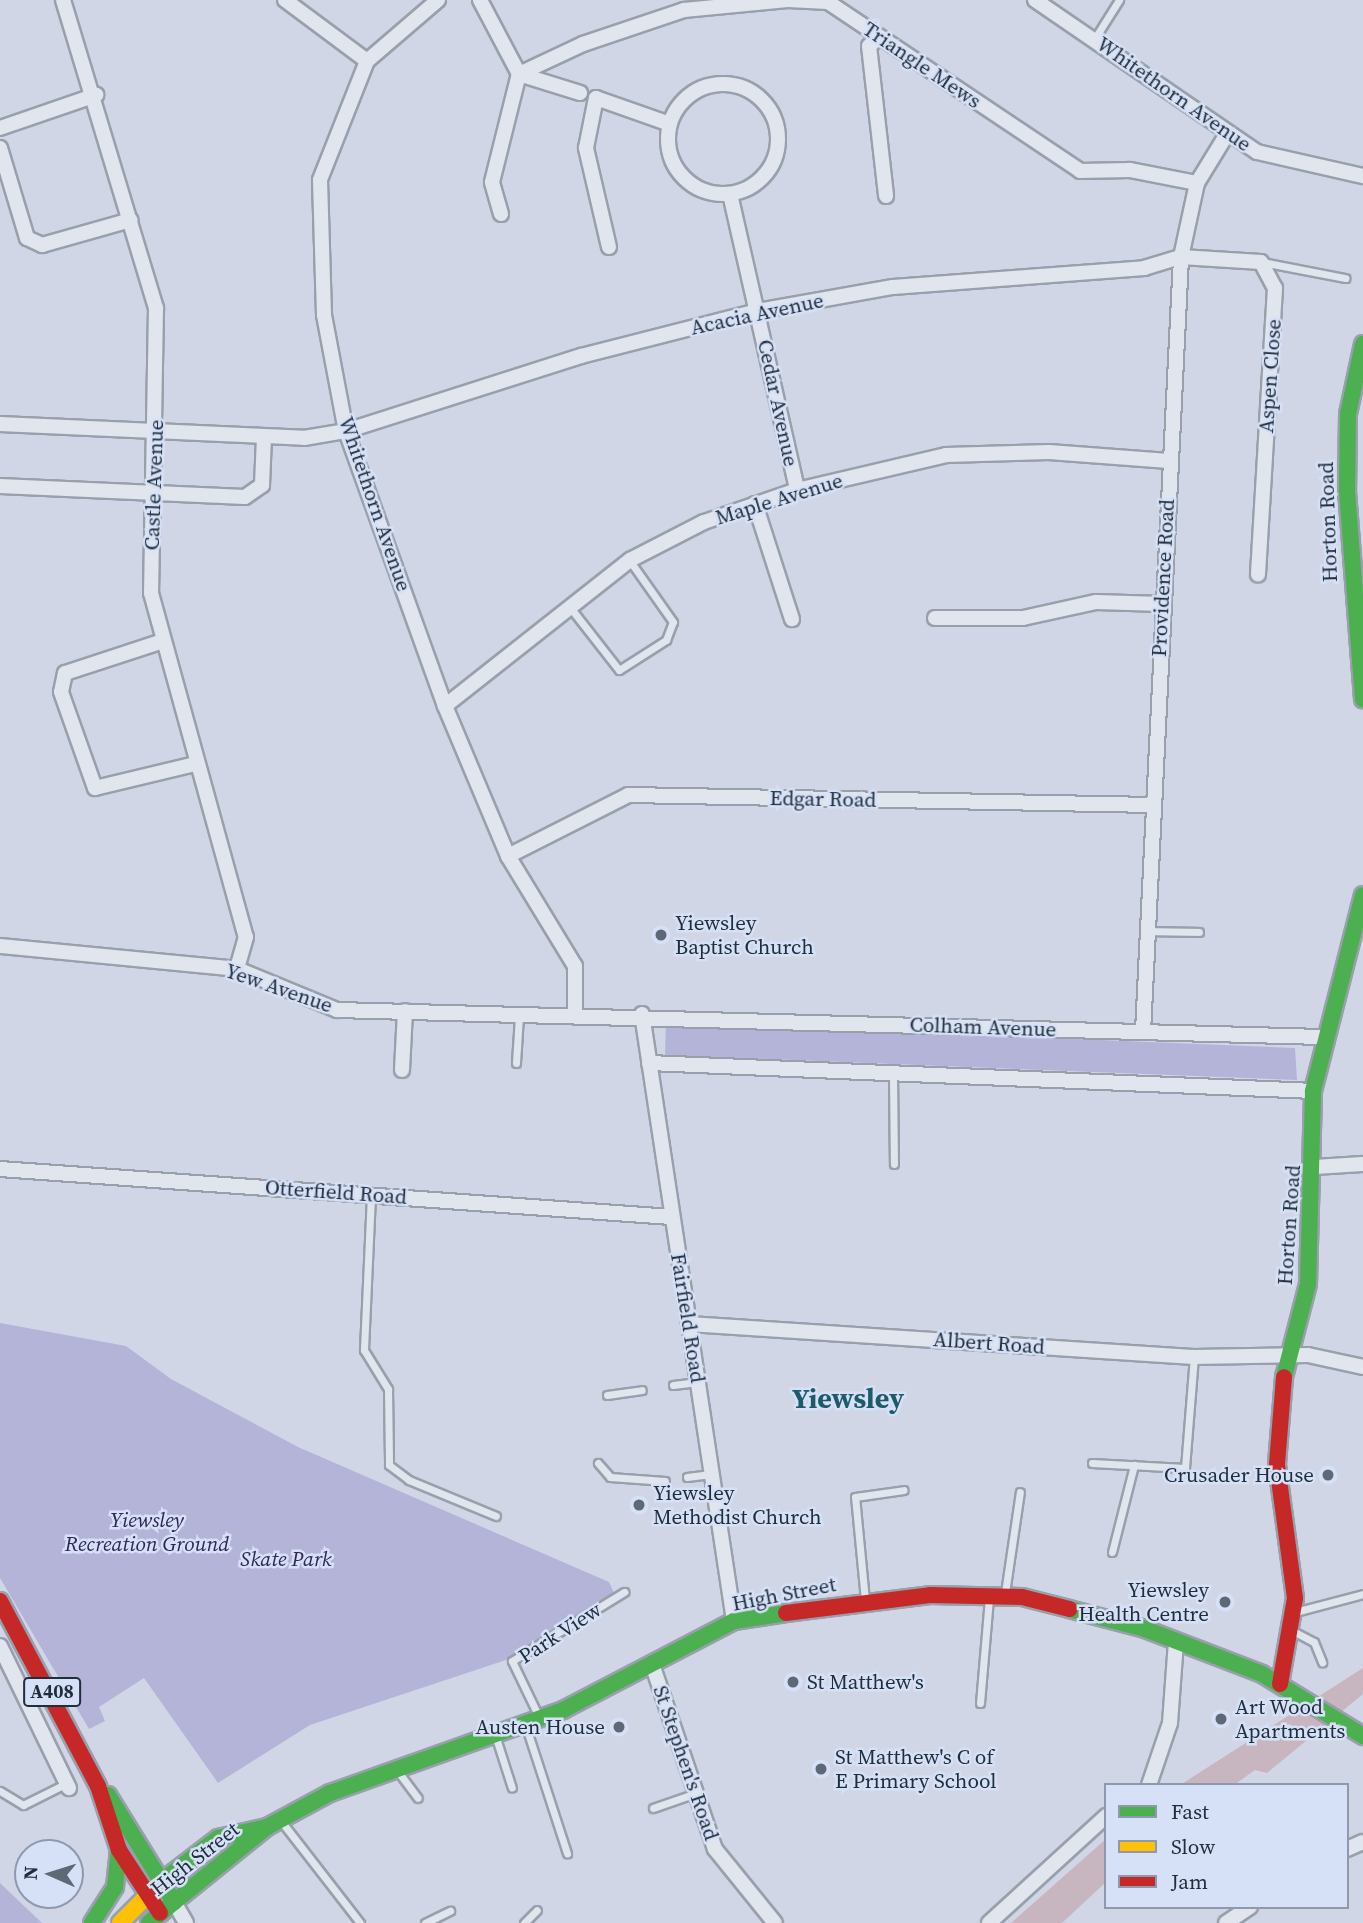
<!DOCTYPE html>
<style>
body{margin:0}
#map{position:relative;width:1363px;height:1923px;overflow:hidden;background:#d0d6e6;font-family:"Source Serif 4",serif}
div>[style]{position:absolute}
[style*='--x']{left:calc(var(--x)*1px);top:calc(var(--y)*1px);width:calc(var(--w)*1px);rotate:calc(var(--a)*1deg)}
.green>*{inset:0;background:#b4b4d9}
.water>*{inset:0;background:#c7b5c0}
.roads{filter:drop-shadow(2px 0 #98a0ac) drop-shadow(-2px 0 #98a0ac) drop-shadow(0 2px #98a0ac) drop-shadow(0 -2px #98a0ac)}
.lane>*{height:7px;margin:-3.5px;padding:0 3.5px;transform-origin:3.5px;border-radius:3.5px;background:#e1e5ee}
.street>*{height:14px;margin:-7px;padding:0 7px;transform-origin:7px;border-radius:7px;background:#e1e5ee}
.street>.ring{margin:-7px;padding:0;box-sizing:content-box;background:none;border:14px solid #e1e5ee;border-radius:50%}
.fast>*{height:16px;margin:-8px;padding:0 8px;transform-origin:8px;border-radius:8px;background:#4caf50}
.slow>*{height:16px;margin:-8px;padding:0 8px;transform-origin:8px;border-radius:8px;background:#ffc107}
.jam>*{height:16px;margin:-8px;padding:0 8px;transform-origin:8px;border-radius:8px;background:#c62828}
.dots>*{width:19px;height:19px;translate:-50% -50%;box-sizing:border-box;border:4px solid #d6e0f7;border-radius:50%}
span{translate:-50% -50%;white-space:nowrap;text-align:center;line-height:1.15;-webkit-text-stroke:5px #d6e0f7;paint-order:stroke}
.shield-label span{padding:2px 5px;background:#d6e0f7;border:2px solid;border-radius:5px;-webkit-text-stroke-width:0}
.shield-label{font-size:19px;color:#1f2e3b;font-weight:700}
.street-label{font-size:21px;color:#1f2e3b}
.poi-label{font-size:21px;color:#1f2e3b}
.left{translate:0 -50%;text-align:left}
.right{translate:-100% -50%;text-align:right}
.park-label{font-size:21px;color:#312558;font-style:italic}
.district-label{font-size:28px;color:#1d5b69;font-weight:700}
.legend{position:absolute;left:1104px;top:1783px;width:245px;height:126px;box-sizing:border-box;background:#d6e0f7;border:2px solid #8d99ac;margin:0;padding:9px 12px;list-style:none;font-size:21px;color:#1f2e3b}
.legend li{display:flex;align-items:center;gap:14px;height:35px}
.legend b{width:35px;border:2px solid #8d99ac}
.north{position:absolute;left:14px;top:1839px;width:70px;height:70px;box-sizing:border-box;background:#d6e0f7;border:2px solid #8d99ac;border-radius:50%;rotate:273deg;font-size:19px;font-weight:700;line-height:28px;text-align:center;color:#1f2e3b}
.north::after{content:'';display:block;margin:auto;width:24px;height:32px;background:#5d6977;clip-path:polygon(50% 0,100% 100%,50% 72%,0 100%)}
</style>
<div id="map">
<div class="green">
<i style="clip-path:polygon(666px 1022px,1295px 1048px,1297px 1080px,665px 1055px)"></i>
<i style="clip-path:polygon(0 1323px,126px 1346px,171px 1379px,298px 1447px,609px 1582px,614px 1593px,506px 1660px,310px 1725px,218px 1783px,144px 1678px,99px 1707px,105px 1721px,89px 1729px,0 1578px)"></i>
<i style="clip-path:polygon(0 1883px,42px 1923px,0 1923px)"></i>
</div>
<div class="water">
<i style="clip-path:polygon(1363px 1668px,1363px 1694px,1267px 1773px,1255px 1770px,1234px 1785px,1180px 1785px)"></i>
<i style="clip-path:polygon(1106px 1839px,1106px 1882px,1062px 1923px,1011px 1923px)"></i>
</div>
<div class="roads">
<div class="lane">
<i style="--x:1095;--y:38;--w:45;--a:-57.7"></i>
<i style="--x:1262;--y:262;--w:85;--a:10.9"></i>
<i style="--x:569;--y:606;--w:81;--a:52"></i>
<i style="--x:619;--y:670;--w:56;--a:-32.6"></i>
<i style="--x:666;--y:640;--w:19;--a:-69"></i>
<i style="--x:673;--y:622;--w:75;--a:-125.2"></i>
<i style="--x:1146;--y:931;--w:53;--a:1.1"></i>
<i style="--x:516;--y:1063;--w:48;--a:-86.4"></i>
<i style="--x:893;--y:1074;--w:90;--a:89.4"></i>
<i style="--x:371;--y:1195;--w:155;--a:92.6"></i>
<i style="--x:364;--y:1350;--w:46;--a:58.4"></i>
<i style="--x:388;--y:1389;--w:76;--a:89.2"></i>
<i style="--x:389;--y:1465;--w:25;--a:37"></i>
<i style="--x:409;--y:1480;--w:94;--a:22.5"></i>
<i style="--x:673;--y:1385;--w:25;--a:-7"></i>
<i style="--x:607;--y:1395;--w:35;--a:-8"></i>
<i style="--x:598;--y:1463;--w:18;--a:49"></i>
<i style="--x:610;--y:1477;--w:55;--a:4.2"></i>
<i style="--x:1092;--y:1463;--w:93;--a:3.1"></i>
<i style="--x:1185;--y:1468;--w:111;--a:-85.4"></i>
<i style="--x:687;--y:1477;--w:24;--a:-7"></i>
<i style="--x:1112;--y:1552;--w:90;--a:-75.8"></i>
<i style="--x:1005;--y:1593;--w:102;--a:-81.6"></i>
<i style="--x:865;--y:1600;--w:103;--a:-95.5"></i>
<i style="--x:855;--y:1497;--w:49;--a:-8.1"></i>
<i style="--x:1295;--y:1612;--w:70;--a:-14.8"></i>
<i style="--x:1291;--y:1630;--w:26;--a:28"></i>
<i style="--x:1314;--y:1642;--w:22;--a:68"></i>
<i style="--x:980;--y:1703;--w:104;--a:-85.1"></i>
<i style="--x:538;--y:1715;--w:60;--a:-115.7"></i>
<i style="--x:512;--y:1661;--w:132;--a:-31.6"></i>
<i style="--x:526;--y:1727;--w:133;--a:72"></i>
<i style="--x:496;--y:1738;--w:52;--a:72.3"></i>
<i style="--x:399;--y:1773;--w:31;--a:53"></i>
<i style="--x:0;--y:1791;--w:27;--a:31"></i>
<i style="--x:23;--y:1805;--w:49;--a:-26.6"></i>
<i style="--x:653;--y:1808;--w:46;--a:-19.2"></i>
<i style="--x:281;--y:1821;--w:129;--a:52.2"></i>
<i style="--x:425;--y:1923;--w:28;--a:-26"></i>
<i style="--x:524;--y:1923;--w:18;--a:-45"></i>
</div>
<div class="street">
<i style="--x:63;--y:0;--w:322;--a:73.2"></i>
<i style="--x:156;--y:308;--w:285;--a:91"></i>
<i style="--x:151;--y:593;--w:357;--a:74.6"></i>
<i style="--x:246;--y:937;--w:33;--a:106"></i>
<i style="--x:285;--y:0;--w:102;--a:36.6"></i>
<i style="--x:438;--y:0;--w:94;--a:139.3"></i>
<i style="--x:367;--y:61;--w:128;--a:111.6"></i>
<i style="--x:320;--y:180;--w:135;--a:88.3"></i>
<i style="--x:324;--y:315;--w:118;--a:79.3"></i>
<i style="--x:346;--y:431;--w:292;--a:70.2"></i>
<i style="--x:445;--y:706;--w:163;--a:67.2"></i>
<i style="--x:508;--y:856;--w:129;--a:58.7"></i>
<i style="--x:575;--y:966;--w:47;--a:90"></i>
<i style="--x:480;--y:0;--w:84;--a:62.2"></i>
<i style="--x:519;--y:74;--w:64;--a:17.3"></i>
<i style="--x:1035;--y:0;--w:269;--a:34.4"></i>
<i style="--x:1257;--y:152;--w:109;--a:12.8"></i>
<i style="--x:879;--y:37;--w:13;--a:138"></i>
<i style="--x:869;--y:46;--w:151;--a:83.5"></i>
<i class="ring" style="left:668px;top:84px;width:96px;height:96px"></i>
<i style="--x:0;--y:128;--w:102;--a:-19"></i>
<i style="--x:0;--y:148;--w:94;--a:73.3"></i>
<i style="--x:27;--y:238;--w:17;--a:25"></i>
<i style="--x:42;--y:245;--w:92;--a:-15.7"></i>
<i style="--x:730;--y:194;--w:303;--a:77.2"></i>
<i style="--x:501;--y:214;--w:33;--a:-106"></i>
<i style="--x:492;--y:182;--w:111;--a:-76"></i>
<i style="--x:519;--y:74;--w:71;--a:-25.1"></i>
<i style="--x:583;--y:44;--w:107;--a:-18.6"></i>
<i style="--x:684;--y:10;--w:104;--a:-5.5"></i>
<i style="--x:788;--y:0;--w:40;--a:2.9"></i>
<i style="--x:828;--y:2;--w:303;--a:33.8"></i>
<i style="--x:1080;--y:171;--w:50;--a:-1.1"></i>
<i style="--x:1130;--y:170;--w:68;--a:11"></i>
<i style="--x:609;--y:247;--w:102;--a:-103.1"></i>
<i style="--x:586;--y:148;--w:51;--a:-78.7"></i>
<i style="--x:596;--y:98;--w:78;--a:19.4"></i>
<i style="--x:0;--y:424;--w:304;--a:2.6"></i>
<i style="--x:304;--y:438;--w:43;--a:-9.5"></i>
<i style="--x:346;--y:431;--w:247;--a:-17.7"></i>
<i style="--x:581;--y:356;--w:183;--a:-14.3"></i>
<i style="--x:758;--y:311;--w:137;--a:-10.1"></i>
<i style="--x:893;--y:287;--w:252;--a:-4.3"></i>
<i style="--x:1144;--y:268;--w:39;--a:-17"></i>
<i style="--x:1181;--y:257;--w:80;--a:3.6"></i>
<i style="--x:1261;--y:262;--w:30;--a:62"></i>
<i style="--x:1275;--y:288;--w:287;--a:93.4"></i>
<i style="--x:0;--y:486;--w:245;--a:2.6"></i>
<i style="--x:245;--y:497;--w:21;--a:-35"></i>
<i style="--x:262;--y:485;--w:48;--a:-87.6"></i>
<i style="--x:755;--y:504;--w:121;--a:72.2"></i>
<i style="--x:935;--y:618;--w:88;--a:0"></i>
<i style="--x:1023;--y:618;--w:75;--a:-12.4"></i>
<i style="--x:1096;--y:602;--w:66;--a:1.7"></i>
<i style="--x:160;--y:642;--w:100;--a:161.9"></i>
<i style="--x:65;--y:673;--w:19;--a:102"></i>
<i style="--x:61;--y:692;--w:102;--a:70.5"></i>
<i style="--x:95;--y:788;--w:103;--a:-13.5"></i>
<i style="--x:445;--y:706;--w:236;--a:-38.3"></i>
<i style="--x:630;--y:560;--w:83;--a:-27.2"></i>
<i style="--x:704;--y:522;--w:98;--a:-19"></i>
<i style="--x:797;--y:490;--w:153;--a:-13.2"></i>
<i style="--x:946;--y:455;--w:103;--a:-1.7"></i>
<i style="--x:1049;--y:452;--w:120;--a:4.3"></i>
<i style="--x:508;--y:856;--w:135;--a:-26.9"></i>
<i style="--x:628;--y:795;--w:525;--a:1.09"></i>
<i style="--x:0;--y:946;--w:238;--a:5.5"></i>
<i style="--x:237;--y:969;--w:108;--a:22.3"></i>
<i style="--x:337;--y:1010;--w:986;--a:1.57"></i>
<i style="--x:642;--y:1014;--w:614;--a:81.38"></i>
<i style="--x:1143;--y:1032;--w:776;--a:-87.19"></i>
<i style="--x:1181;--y:257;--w:76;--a:-77.8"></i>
<i style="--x:1197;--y:183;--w:57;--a:-58.5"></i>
<i style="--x:649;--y:1063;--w:665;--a:2.41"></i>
<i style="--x:402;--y:1070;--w:59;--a:-87.1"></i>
<i style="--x:1314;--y:1167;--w:49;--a:-3.5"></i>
<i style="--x:0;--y:1169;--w:674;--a:4.09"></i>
<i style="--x:689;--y:1324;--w:506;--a:3.74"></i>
<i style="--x:1194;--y:1357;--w:114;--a:-1"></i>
<i style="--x:1308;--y:1355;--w:56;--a:12.3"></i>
<i style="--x:0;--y:1646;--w:158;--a:64.1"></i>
<i style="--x:653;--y:1667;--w:192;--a:71.2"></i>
<i style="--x:715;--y:1849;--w:95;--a:51"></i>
<i style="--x:1149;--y:1785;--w:65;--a:-71.3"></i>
<i style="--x:1170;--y:1723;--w:82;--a:-85.8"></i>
<i style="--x:1347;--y:1849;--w:17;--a:-24"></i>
<i style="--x:174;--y:1902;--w:24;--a:60"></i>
<i style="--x:989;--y:1923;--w:159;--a:-42.4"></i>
<i style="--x:1226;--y:1923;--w:29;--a:-34"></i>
</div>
<div class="fast">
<i style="--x:1363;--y:344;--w:72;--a:102.1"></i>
<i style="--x:1348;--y:414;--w:77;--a:90.7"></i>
<i style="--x:1347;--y:491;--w:209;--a:85.6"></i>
<i style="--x:1284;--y:1377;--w:96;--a:-75.5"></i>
<i style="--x:1308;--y:1284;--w:193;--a:-88.5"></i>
<i style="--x:1313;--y:1091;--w:202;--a:-75.7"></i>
<i style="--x:1069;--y:1609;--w:79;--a:14.7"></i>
<i style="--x:1145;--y:1629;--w:125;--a:21"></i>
<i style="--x:1262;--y:1674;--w:119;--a:31.5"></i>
<i style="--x:108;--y:1795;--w:126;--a:58.3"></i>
<i style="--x:174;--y:1902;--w:33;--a:140"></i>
<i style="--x:162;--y:1881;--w:71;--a:-37.5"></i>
<i style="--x:218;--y:1838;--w:50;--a:-12.7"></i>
<i style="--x:174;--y:1902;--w:119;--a:-38.9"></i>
<i style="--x:267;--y:1827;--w:72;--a:-28.4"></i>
<i style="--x:330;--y:1793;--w:247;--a:-19.6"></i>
<i style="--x:563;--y:1710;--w:193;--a:-27.5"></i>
<i style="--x:734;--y:1621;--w:53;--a:-8.7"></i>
<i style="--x:92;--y:1923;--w:43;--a:-57.4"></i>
<i style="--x:115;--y:1887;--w:37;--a:-84"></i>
</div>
<div class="slow">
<i style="--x:120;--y:1923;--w:52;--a:-45"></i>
</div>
<div class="jam">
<i style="--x:0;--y:1601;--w:209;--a:62.1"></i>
<i style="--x:98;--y:1786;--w:67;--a:71.8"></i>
<i style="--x:119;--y:1850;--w:75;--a:56.9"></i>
<i style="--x:786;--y:1613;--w:145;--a:-7.1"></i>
<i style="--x:930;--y:1595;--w:92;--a:1.2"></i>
<i style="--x:1022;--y:1597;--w:49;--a:14.3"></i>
<i style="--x:1280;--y:1684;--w:87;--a:-80.1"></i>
<i style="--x:1295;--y:1598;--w:135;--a:-97.7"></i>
<i style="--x:1277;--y:1464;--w:87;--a:-85.4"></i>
</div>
</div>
<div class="dots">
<i style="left:661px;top:935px;background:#5d6977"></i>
<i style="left:1328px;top:1475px;background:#5d6977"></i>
<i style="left:639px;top:1505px;background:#5d6977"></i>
<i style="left:1225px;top:1602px;background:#5d6977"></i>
<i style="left:793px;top:1682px;background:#5d6977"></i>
<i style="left:1221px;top:1719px;background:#5d6977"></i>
<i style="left:619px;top:1727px;background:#5d6977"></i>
<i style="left:821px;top:1769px;background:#5d6977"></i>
</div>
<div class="shield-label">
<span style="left:52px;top:1692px">A408</span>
</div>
<div class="street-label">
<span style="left:922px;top:65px;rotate:34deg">Triangle Mews</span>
<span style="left:1174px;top:94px;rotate:35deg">Whitethorn Avenue</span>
<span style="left:757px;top:314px;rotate:-12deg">Acacia Avenue</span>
<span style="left:1270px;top:376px;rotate:-86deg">Aspen Close</span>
<span style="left:778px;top:403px;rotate:78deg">Cedar Avenue</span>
<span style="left:154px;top:485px;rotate:-88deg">Castle Avenue</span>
<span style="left:779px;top:499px;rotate:-17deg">Maple Avenue</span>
<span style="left:375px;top:504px;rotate:71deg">Whitethorn Avenue</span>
<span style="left:1328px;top:522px;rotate:-92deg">Horton Road</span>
<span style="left:1163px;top:578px;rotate:-87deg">Providence Road</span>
<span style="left:823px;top:799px;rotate:1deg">Edgar Road</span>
<span style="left:279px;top:988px;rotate:19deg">Yew Avenue</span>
<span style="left:983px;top:1027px;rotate:2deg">Colham Avenue</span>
<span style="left:336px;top:1192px;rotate:4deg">Otterfield Road</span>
<span style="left:1289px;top:1225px;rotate:-86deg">Horton Road</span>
<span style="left:688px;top:1318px;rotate:81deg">Fairfield Road</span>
<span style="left:989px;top:1343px;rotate:4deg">Albert Road</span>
<span style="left:784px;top:1594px;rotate:-11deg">High Street</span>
<span style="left:560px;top:1633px;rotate:-33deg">Park View</span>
<span style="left:686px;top:1763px;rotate:71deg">St Stephen's Road</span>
<span style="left:195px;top:1859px;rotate:-38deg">High Street</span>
</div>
<div class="poi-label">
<span class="left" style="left:675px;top:935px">Yiewsley<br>Baptist Church</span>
<span class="right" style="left:1314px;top:1475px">Crusader House</span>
<span class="left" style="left:653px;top:1505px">Yiewsley<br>Methodist Church</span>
<span class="right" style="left:1209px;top:1602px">Yiewsley<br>Health Centre</span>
<span class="left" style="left:807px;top:1682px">St Matthew's</span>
<span class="left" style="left:1235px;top:1719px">Art Wood<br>Apartments</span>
<span class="right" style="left:605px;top:1727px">Austen House</span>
<span class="left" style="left:835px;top:1769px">St Matthew's C of<br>E Primary School</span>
</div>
<div class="park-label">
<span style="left:147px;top:1532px">Yiewsley<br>Recreation Ground</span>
<span style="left:286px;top:1559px">Skate Park</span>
</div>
<div class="district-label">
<span style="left:848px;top:1398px">Yiewsley</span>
</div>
<ul class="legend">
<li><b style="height:9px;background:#4caf50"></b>Fast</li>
<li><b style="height:9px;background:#ffc107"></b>Slow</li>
<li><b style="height:9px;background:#c62828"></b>Jam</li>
</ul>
<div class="north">N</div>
</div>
